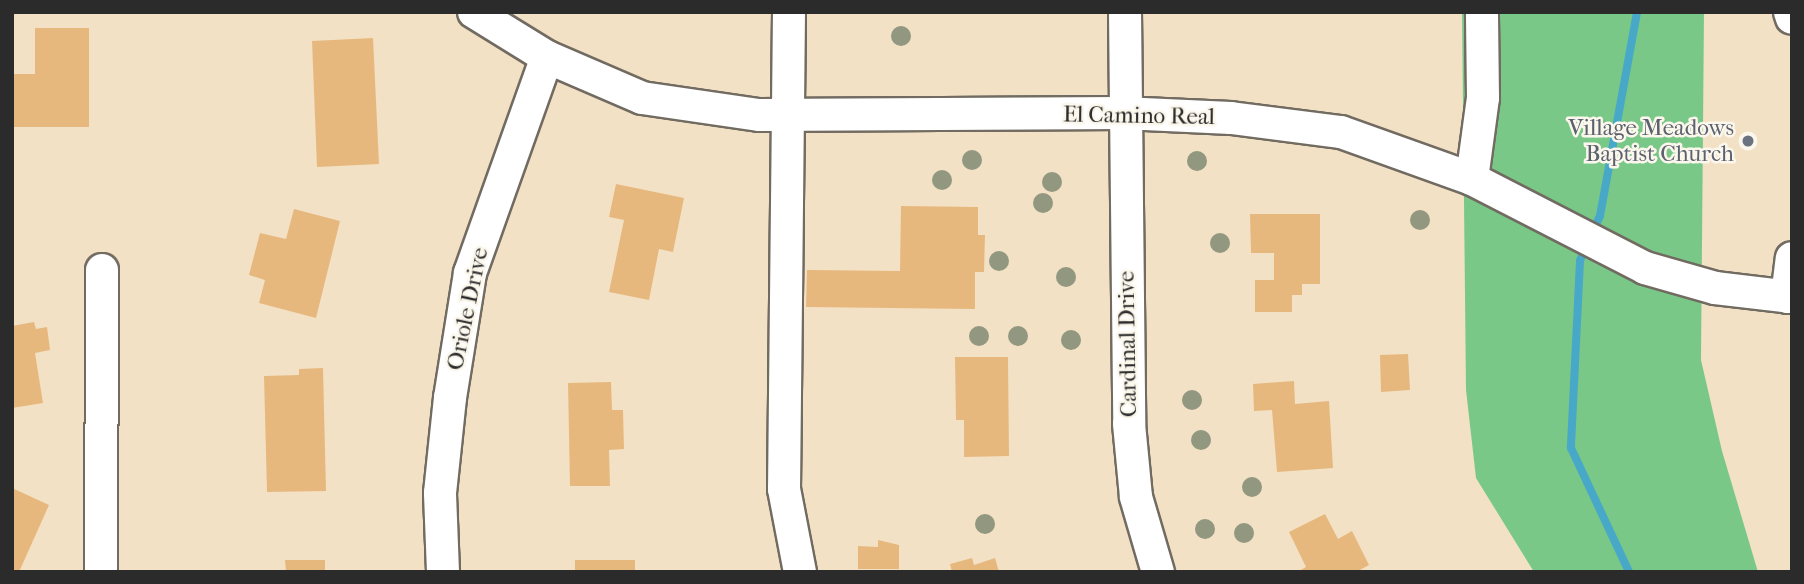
<!DOCTYPE html>
<style>
body{margin:0}
#map{position:relative;width:1804px;height:584px;overflow:hidden;background:#f3e1c5;font-family:"IM FELL French Canon",serif}
div>[style]{position:absolute}
[style*='--x']{left:calc(var(--x)*1px);top:calc(var(--y)*1px);width:calc(var(--w)*1px);rotate:calc(var(--a)*1deg)}
.green>*{inset:0;background:#7ac888}
.stream>*{height:8px;margin:-4px;padding:0 4px;transform-origin:4px;border-radius:4px;background:#48a8c7}
.building>*{inset:0;background:#e7b87e}
.roads{filter:drop-shadow(2px 0 #716b61) drop-shadow(-2px 0 #716b61) drop-shadow(0 2px #716b61) drop-shadow(0 -2px #716b61)}
.minor>*{height:32px;margin:-16px;padding:0 16px;transform-origin:16px;border-radius:16px;background:#fff}
.trees>*{width:20px;height:20px;margin:-10px;border-radius:50%;background:#929780}
.dots>*{width:19px;height:19px;translate:-50% -50%;box-sizing:border-box;border:4px solid #fbf7ec;border-radius:50%}
span{translate:-50% -50%;white-space:nowrap;text-align:center;line-height:1.15;-webkit-text-stroke:5px #fbf7ec;paint-order:stroke}
.street-label{font-size:23px;color:#2b2b2b}
.worship-label{font-size:23px;color:#5b616d}
.right{translate:-100% -50%;text-align:right}
.frame{position:absolute;inset:0;border:14px solid #2b2b2b;pointer-events:none}
</style>
<div id="map">
<div class="green">
<i style="clip-path:polygon(1462px 12px,1704px 12px,1701px 360px,1722px 451px,1758px 572px,1534px 572px,1476px 478px,1466px 390px)"></i>
</div>
<div class="stream">
<i style="--x:1591;--y:235;--w:21;--a:-65"></i>
<i style="--x:1600;--y:216;--w:207;--a:-79.7"></i>
<i style="--x:1586;--y:246;--w:16;--a:112"></i>
<i style="--x:1580;--y:261;--w:187;--a:92.8"></i>
<i style="--x:1571;--y:448;--w:137;--a:64.9"></i>
</div>
<div class="building">
<i style="clip-path:polygon(35px 28px,89px 28px,89px 127px,12px 127px,12px 74px,35px 74px)"></i>
<i style="clip-path:polygon(373px 38px,379px 164px,317px 167px,312px 41px)"></i>
<i style="clip-path:polygon(616px 184px,684px 198px,673px 252px,659px 249px,649px 300px,609px 292px,624px 220px,609px 217px)"></i>
<i style="clip-path:polygon(901px 206px,978px 207px,978px 235px,985px 235px,984px 272px,975px 272px,975px 309px,806px 307px,807px 270px,900px 271px)"></i>
<i style="clip-path:polygon(294px 209px,340px 221px,316px 318px,259px 303px,265px 280px,249px 275px,260px 233px,286px 239px)"></i>
<i style="clip-path:polygon(1250px 214px,1320px 214px,1320px 284px,1302px 284px,1302px 295px,1292px 295px,1292px 312px,1255px 312px,1255px 280px,1274px 280px,1274px 253px,1251px 253px)"></i>
<i style="clip-path:polygon(34px 322px,36px 329px,47px 327px,50px 350px,35px 353px,43px 403px,12px 408px,12px 326px)"></i>
<i style="clip-path:polygon(1408px 354px,1410px 390px,1381px 392px,1380px 355px)"></i>
<i style="clip-path:polygon(955px 357px,1008px 357px,1009px 456px,964px 457px,964px 420px,956px 420px)"></i>
<i style="clip-path:polygon(323px 368px,326px 491px,267px 492px,264px 376px,299px 375px,299px 369px)"></i>
<i style="clip-path:polygon(1294px 381px,1295px 404px,1329px 401px,1333px 468px,1277px 472px,1272px 410px,1254px 411px,1253px 384px)"></i>
<i style="clip-path:polygon(611px 382px,612px 410px,623px 410px,624px 449px,609px 450px,610px 486px,570px 486px,568px 383px)"></i>
<i style="clip-path:polygon(12px 488px,49px 505px,19px 572px,12px 572px)"></i>
<i style="clip-path:polygon(1325px 514px,1338px 539px,1352px 531px,1369px 565px,1356px 572px,1297px 572px,1306px 567px,1289px 532px)"></i>
<i style="clip-path:polygon(878px 540px,899px 545px,899px 569px,858px 569px,858px 546px,878px 547px)"></i>
<i style="clip-path:polygon(972px 558px,974px 565px,995px 558px,999px 572px,952px 572px,950px 564px)"></i>
<i style="clip-path:polygon(285px 560px,325px 560px,325px 572px,286px 572px)"></i>
<i style="clip-path:polygon(575px 560px,635px 560px,635px 572px,575px 572px)"></i>
</div>
<div class="roads">
<div class="minor">
<i style="--x:474;--y:12;--w:86;--a:31.7"></i>
<i style="--x:547;--y:57;--w:103;--a:23.3"></i>
<i style="--x:642;--y:98;--w:118;--a:8.3"></i>
<i style="--x:759;--y:115;--w:364;--a:-0.3"></i>
<i style="--x:1123;--y:113;--w:108;--a:2.7"></i>
<i style="--x:1231;--y:118;--w:111;--a:7.3"></i>
<i style="--x:1341;--y:132;--w:139;--a:19.7"></i>
<i style="--x:1472;--y:179;--w:195;--a:27.2"></i>
<i style="--x:1645;--y:268;--w:73;--a:15.9"></i>
<i style="--x:1715;--y:288;--w:78;--a:6.7"></i>
<i style="--x:789;--y:12;--w:477;--a:90.6"></i>
<i style="--x:784;--y:489;--w:85;--a:79.1"></i>
<i style="--x:1125;--y:12;--w:412;--a:89.4"></i>
<i style="--x:1129;--y:424;--w:73;--a:84.5"></i>
<i style="--x:1136;--y:497;--w:78;--a:73.7"></i>
<i style="--x:1790;--y:12;--w:6;--a:72"></i>
<i style="--x:1472;--y:179;--w:82;--a:-82.3"></i>
<i style="--x:1483;--y:98;--w:86;--a:-90.7"></i>
<i style="--x:1787;--y:297;--w:39;--a:-83"></i>
<i style="--x:101;--y:572;--w:302;--a:-89.8"></i>
<i style="--x:443;--y:572;--w:79;--a:-92.2"></i>
<i style="--x:440;--y:493;--w:96;--a:-84"></i>
<i style="--x:450;--y:398;--w:127;--a:-80.9"></i>
<i style="--x:470;--y:273;--w:229;--a:-70.4"></i>
</div>
</div>
<div class="trees">
<i style="left:901px;top:36px"></i>
<i style="left:972px;top:160px"></i>
<i style="left:1197px;top:161px"></i>
<i style="left:942px;top:180px"></i>
<i style="left:1052px;top:182px"></i>
<i style="left:1043px;top:203px"></i>
<i style="left:1420px;top:220px"></i>
<i style="left:1220px;top:243px"></i>
<i style="left:999px;top:261px"></i>
<i style="left:1066px;top:277px"></i>
<i style="left:979px;top:336px"></i>
<i style="left:1018px;top:336px"></i>
<i style="left:1071px;top:340px"></i>
<i style="left:1192px;top:400px"></i>
<i style="left:1201px;top:440px"></i>
<i style="left:1252px;top:487px"></i>
<i style="left:985px;top:524px"></i>
<i style="left:1205px;top:529px"></i>
<i style="left:1244px;top:533px"></i>
</div>
<div class="dots">
<i style="left:1748px;top:141px;background:#6b7280"></i>
</div>
<div class="street-label">
<span style="left:1139px;top:116px;rotate:1deg">El Camino Real</span>
<span style="left:468px;top:309px;rotate:-78deg">Oriole Drive</span>
<span style="left:1128px;top:344px;rotate:-91deg">Cardinal Drive</span>
</div>
<div class="worship-label">
<span class="right" style="left:1734px;top:141px">Village Meadows<br>Baptist Church</span>
</div>
<div class="frame"></div>
</div>
